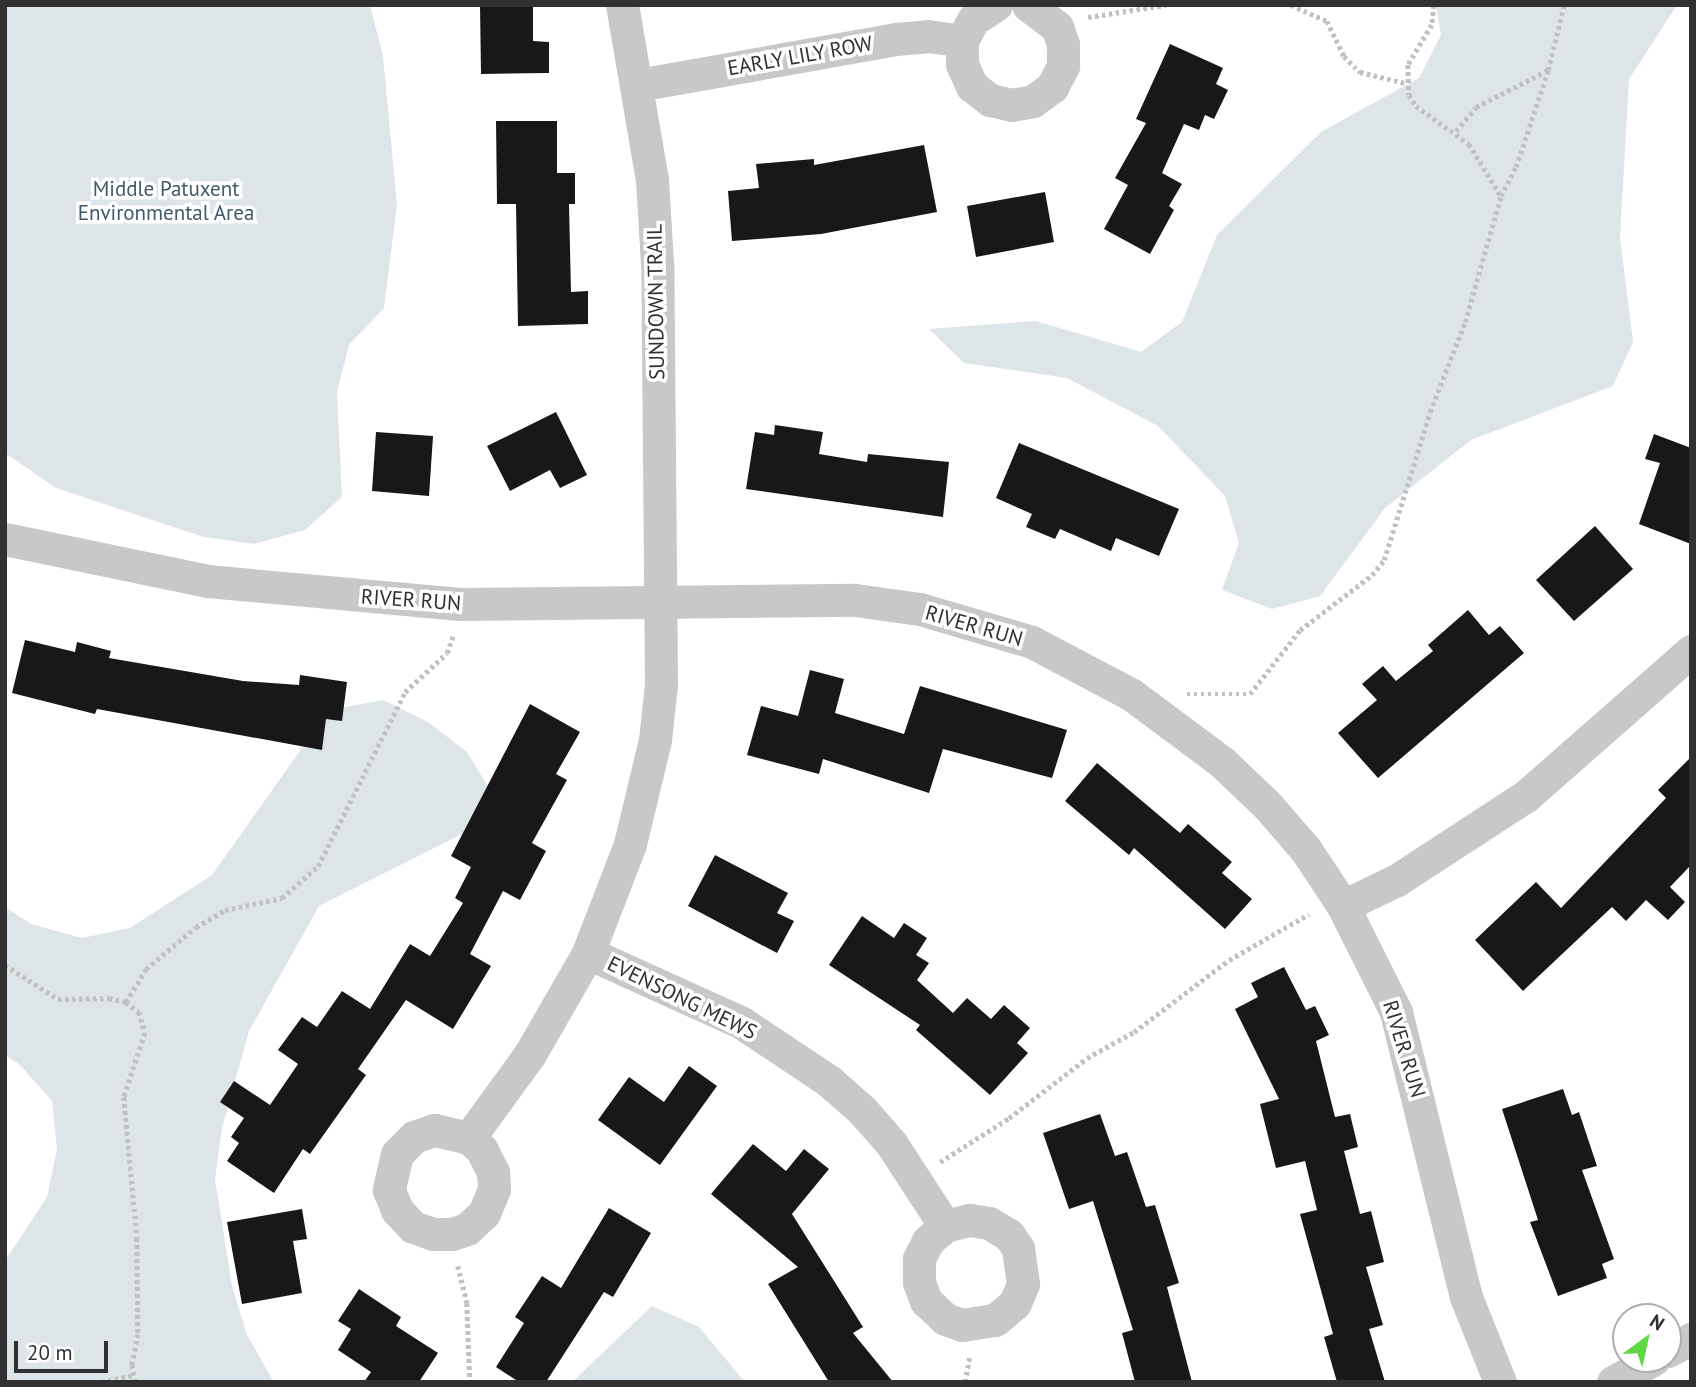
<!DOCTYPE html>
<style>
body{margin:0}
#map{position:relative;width:1696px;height:1387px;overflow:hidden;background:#fff;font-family:"PT Sans",sans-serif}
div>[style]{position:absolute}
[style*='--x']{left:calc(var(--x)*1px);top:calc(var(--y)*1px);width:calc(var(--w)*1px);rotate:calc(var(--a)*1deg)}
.green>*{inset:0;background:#dde5e9}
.building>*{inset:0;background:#181818}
.path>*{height:4.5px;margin-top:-2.25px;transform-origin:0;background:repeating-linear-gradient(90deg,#c1c1c1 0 3.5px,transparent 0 7px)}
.minor>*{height:33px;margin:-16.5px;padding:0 16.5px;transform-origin:16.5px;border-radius:16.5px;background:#c8c8c8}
span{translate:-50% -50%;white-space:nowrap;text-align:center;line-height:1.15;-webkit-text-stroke:7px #fff;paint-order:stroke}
.street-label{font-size:21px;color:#313131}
.park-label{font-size:21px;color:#415869}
.frame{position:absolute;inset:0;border:7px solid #313131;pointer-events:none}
.north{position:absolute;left:1612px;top:1303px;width:70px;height:70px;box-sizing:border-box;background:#fff;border:2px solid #adadad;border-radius:50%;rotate:33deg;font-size:19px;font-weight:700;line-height:28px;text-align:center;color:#313131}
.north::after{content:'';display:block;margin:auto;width:24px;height:32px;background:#5dd843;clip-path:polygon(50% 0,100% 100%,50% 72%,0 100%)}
.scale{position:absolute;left:14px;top:1341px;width:94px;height:32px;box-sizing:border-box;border:4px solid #313131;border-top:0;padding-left:9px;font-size:21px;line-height:24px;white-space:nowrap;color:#313131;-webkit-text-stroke:5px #fff;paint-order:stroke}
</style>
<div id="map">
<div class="green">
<i style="clip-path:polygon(5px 5px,370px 5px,383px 56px,397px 205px,384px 308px,349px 345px,337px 392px,342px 497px,305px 530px,254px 544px,204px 537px,56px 488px,5px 453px)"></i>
<i style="clip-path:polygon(1436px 5px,1677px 5px,1629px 79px,1620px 238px,1633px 342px,1613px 386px,1471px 440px,1385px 508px,1320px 596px,1272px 609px,1222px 590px,1239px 543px,1225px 496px,1158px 426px,1067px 378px,964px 363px,929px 329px,1036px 321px,1141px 352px,1182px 322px,1217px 235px,1321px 132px,1419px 78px,1441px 35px)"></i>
<i style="clip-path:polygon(383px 700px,428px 722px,467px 752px,493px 795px,464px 833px,319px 906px,249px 1031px,222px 1128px,215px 1179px,232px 1286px,247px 1335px,274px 1382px,5px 1382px,5px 1261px,47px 1197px,57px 1149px,52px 1101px,20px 1065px,5px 1055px,5px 907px,31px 924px,82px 938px,130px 928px,212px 875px,329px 710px)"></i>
<i style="clip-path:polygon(652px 1306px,699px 1327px,745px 1382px,572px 1382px)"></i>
</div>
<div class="building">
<i style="clip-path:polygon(480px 5px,533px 5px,533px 41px,549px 42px,549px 73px,481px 74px)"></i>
<i style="clip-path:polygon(1170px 44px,1223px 68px,1216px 84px,1228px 90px,1214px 119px,1205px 115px,1199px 130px,1184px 124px,1162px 173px,1182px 184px,1169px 206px,1174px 210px,1150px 254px,1104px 229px,1128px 185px,1115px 178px,1146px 123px,1136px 119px)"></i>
<i style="clip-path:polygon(496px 121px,557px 121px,557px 173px,575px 173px,575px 204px,569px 204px,571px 292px,588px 291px,588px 324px,518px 326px,516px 204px,497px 204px)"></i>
<i style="clip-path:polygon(924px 145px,937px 212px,821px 234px,732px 241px,728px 191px,759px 188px,756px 164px,814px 159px,814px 165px)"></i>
<i style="clip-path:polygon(1045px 192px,1054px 242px,976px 257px,967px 206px)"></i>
<i style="clip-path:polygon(556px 412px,587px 475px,560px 488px,550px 470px,510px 491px,487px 446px)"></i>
<i style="clip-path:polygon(775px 425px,823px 432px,819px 454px,867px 462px,868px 454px,949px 462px,943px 517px,746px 489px,755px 432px,774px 435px)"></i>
<i style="clip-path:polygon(376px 432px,433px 436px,429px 496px,372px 491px)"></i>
<i style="clip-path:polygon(1654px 434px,1691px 448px,1691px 544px,1639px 524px,1660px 463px,1645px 459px)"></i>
<i style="clip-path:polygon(1019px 443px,1179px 509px,1159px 556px,1116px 538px,1111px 551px,1060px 529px,1055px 539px,1026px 527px,1032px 514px,996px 498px)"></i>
<i style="clip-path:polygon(1595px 526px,1633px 569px,1574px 621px,1536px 580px)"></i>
<i style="clip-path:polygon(1468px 610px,1489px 635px,1500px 626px,1524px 653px,1378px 778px,1338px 733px,1377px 700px,1362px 684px,1383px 666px,1396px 681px,1433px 651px,1428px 645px)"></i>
<i style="clip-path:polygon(25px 640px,75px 652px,77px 642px,111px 651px,109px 658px,243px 681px,299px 685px,300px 675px,347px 682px,342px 721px,326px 719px,322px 750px,97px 709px,95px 714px,12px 693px)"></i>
<i style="clip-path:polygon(810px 670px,844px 679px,835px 713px,904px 734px,920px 686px,1067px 730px,1052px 778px,943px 749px,929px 793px,823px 759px,819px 774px,747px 755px,761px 706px,798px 716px)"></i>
<i style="clip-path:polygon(530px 704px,580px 732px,556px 774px,567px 780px,532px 843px,546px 851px,520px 900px,503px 891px,470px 954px,491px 966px,453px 1029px,406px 1000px,358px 1069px,366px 1075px,310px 1154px,303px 1149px,274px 1193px,227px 1161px,239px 1143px,231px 1137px,244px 1118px,220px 1102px,234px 1081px,270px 1105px,298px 1064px,278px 1050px,302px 1017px,317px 1027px,342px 991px,370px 1009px,410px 944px,430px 956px,463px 903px,455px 898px,471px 867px,451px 856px)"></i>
<i style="clip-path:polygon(1691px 757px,1691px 865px,1670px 887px,1685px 902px,1668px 920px,1646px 900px,1626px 921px,1612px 907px,1523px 991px,1475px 940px,1536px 882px,1561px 908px,1666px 798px,1658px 790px)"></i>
<i style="clip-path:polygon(1097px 763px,1180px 833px,1188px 824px,1232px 862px,1222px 873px,1252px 899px,1225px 929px,1134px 848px,1129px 855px,1065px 801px)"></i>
<i style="clip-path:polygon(715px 855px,788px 893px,777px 913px,794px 921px,777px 953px,688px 906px)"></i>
<i style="clip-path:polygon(862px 916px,894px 938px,904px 923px,927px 938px,916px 955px,929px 963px,917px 980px,953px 1013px,967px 998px,991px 1019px,1004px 1005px,1030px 1028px,1017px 1043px,1028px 1053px,990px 1095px,916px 1030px,920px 1025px,829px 965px)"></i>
<i style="clip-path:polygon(1284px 967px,1306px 1010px,1315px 1006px,1329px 1035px,1316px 1041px,1335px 1117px,1350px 1114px,1358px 1147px,1344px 1151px,1360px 1214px,1371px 1211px,1384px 1262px,1366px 1267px,1383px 1325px,1369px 1329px,1385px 1382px,1337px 1382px,1324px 1337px,1333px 1334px,1300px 1214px,1317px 1210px,1305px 1161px,1276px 1168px,1260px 1104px,1279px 1099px,1235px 1009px,1258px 997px,1251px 983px)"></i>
<i style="clip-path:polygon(689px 1066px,717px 1086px,660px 1165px,598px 1120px,629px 1077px,664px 1102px)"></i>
<i style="clip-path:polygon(1563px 1089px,1572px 1115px,1579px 1112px,1597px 1166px,1582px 1170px,1614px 1259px,1602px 1264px,1607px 1278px,1558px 1296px,1530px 1222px,1538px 1220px,1502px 1109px)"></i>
<i style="clip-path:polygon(1100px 1114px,1115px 1156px,1127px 1152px,1146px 1207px,1155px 1205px,1179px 1283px,1167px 1287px,1192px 1382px,1135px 1382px,1122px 1333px,1133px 1330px,1093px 1201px,1069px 1209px,1043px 1133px)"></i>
<i style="clip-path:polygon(753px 1144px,786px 1171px,804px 1149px,829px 1169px,792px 1214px,863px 1327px,853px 1333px,893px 1382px,829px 1382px,768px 1284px,798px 1267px,711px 1194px)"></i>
<i style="clip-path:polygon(609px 1208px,651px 1233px,613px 1297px,604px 1292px,546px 1382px,519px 1382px,496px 1367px,524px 1323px,515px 1317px,542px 1276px,561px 1288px)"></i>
<i style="clip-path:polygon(302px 1209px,307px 1239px,293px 1241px,302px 1293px,242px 1304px,227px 1222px)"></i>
<i style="clip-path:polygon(359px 1289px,401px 1317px,396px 1326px,438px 1353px,419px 1382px,364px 1382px,371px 1372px,338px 1350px,351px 1329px,338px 1321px)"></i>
</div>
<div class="path">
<i style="--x:1291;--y:5;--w:39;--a:24"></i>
<i style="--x:1327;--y:21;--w:39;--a:64"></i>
<i style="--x:1344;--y:56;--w:23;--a:45"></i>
<i style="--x:1360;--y:72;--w:46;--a:13.7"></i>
<i style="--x:1434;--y:5;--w:20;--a:96"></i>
<i style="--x:1432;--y:25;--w:47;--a:121"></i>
<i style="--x:1408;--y:65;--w:30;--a:88"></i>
<i style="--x:1409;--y:95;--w:13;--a:58"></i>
<i style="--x:1416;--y:106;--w:65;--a:35.6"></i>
<i style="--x:1469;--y:144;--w:61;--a:58.4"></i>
<i style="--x:1088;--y:17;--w:79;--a:-8.7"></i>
<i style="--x:1456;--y:131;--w:31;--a:-50"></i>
<i style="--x:1476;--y:107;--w:81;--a:-27.2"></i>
<i style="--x:1187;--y:694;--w:63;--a:0"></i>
<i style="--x:1250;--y:694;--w:81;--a:-52"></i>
<i style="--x:1300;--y:630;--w:91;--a:-37.4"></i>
<i style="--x:1372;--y:575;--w:19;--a:-51"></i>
<i style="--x:1384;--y:560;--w:155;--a:-72.7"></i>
<i style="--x:1430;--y:412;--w:97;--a:-68.7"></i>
<i style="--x:1465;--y:322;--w:131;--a:-74.1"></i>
<i style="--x:1501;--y:196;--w:33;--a:-63"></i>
<i style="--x:1516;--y:167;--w:102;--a:-71.7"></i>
<i style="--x:1548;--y:70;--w:67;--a:-76.2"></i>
<i style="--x:5;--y:965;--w:63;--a:32.7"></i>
<i style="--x:58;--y:999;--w:51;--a:-1.1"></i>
<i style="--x:109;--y:998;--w:17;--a:13"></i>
<i style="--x:126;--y:1002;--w:16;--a:38"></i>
<i style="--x:139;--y:1012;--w:22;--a:74"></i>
<i style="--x:145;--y:1033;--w:67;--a:108.2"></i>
<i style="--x:124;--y:1097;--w:142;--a:84.7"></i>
<i style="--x:137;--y:1238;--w:96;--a:89.4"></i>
<i style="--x:138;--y:1334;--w:32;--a:101"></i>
<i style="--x:132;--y:1365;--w:17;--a:77"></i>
<i style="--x:126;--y:1002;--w:39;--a:-59"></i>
<i style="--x:146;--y:969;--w:65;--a:-40"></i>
<i style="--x:196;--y:927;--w:34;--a:-30"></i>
<i style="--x:225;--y:910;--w:58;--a:-11.9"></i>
<i style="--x:282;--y:898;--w:48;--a:-41.6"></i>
<i style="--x:318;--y:866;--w:195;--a:-63.4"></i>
<i style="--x:405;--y:692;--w:57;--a:-42.9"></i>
<i style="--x:447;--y:653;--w:18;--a:-71"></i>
<i style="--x:940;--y:1162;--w:82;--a:-32.5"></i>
<i style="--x:1009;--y:1118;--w:98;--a:-37.6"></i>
<i style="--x:1087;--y:1058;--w:54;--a:-29"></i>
<i style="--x:1134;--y:1032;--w:119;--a:-37.2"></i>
<i style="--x:1229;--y:960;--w:92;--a:-29.9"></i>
<i style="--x:458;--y:1266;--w:38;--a:76"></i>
<i style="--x:467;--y:1303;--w:79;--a:87.8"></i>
<i style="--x:101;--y:1382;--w:35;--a:-12"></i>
<i style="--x:965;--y:1382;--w:27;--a:-80"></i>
</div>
<div class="minor">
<i style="--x:996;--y:5;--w:27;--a:147"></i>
<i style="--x:973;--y:20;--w:24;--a:118"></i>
<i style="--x:962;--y:41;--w:23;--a:90"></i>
<i style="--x:962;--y:64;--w:24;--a:66"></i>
<i style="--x:972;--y:86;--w:23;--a:38"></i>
<i style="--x:990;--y:100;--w:22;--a:13"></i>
<i style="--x:1011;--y:105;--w:22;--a:-10"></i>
<i style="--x:1033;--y:101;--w:24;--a:-36"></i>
<i style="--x:1052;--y:87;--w:24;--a:-62"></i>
<i style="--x:1063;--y:66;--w:22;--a:-90"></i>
<i style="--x:1063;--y:44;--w:18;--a:-109"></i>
<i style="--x:1057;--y:27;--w:36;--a:-143"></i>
<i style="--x:638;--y:85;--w:262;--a:-10.1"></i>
<i style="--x:896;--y:39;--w:32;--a:-5"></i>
<i style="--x:928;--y:36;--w:34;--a:8"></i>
<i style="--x:5;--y:539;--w:206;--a:11.7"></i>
<i style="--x:207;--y:581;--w:254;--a:5.2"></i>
<i style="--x:460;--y:604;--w:395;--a:-0.6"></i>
<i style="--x:855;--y:600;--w:66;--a:7.9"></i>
<i style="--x:920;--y:609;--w:117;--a:16.4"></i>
<i style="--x:1032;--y:642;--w:113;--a:27.9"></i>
<i style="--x:1132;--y:695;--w:112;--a:36.7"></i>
<i style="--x:1222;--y:762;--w:64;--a:43.7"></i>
<i style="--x:1268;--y:806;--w:58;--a:49.2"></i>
<i style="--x:1306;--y:850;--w:67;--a:56.5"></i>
<i style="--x:1343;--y:906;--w:119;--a:63.4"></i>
<i style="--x:1396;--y:1012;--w:293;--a:76.2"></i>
<i style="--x:1466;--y:1297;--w:92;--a:68.2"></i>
<i style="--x:1343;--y:906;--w:60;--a:-25.7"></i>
<i style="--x:1397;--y:880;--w:154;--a:-33.1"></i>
<i style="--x:1526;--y:796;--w:220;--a:-41.3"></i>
<i style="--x:588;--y:953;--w:169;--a:24.4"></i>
<i style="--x:742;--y:1023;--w:105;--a:33.7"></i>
<i style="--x:829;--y:1081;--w:44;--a:41.3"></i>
<i style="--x:862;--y:1110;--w:44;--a:48.7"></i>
<i style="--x:891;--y:1143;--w:99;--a:57"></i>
<i style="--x:945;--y:1226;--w:23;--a:139"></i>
<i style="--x:928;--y:1241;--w:20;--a:117"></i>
<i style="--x:919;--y:1259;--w:23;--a:90"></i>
<i style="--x:919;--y:1282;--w:20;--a:70"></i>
<i style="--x:926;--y:1301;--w:26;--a:43"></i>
<i style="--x:945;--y:1319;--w:18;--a:19"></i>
<i style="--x:962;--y:1325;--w:33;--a:-9"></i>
<i style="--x:995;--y:1320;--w:26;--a:-40"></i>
<i style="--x:1015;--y:1303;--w:21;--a:-67"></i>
<i style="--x:1023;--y:1284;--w:36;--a:-98"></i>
<i style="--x:1018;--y:1248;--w:16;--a:-125"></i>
<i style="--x:1009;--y:1235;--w:23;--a:-149"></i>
<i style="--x:989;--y:1223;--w:20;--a:-171"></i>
<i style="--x:969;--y:1220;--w:25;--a:166"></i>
<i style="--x:469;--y:1138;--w:36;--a:-167"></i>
<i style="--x:434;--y:1130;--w:21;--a:161"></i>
<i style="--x:414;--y:1137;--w:24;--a:135"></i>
<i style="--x:397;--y:1154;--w:37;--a:103"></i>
<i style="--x:389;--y:1190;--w:22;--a:68"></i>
<i style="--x:397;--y:1210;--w:23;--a:47"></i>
<i style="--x:413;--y:1227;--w:21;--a:19"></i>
<i style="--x:433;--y:1234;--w:19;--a:0"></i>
<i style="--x:452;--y:1234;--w:16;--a:-18"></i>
<i style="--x:467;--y:1229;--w:23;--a:-43"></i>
<i style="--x:484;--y:1213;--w:26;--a:-67"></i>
<i style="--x:494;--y:1189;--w:17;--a:-93"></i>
<i style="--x:493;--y:1172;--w:25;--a:-117"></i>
<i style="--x:482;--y:1150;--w:18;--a:-137"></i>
<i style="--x:469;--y:1138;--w:104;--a:-54"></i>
<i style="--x:530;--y:1054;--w:116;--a:-60.1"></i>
<i style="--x:588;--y:953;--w:117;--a:-68.9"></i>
<i style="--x:630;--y:844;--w:107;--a:-76.5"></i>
<i style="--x:655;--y:740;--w:55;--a:-83.8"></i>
<i style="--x:661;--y:685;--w:421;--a:-90.5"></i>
<i style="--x:657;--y:264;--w:84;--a:-93.4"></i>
<i style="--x:652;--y:180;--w:178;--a:-99.7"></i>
<i style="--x:1668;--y:1351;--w:26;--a:-28"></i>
<i style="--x:1613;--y:1382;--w:47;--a:-29.3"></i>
</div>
<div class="street-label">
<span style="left:800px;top:56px;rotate:-10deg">EARLY LILY ROW</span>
<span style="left:656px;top:302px;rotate:-91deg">SUNDOWN TRAIL</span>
<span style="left:411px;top:600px;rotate:4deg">RIVER RUN</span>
<span style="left:974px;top:626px;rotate:16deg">RIVER RUN</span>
<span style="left:682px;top:998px;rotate:26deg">EVENSONG MEWS</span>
<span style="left:1404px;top:1049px;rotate:73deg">RIVER RUN</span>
</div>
<div class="park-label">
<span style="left:166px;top:201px">Middle Patuxent<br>Environmental Area</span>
</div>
<div class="frame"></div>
<div class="north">N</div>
<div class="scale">20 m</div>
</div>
